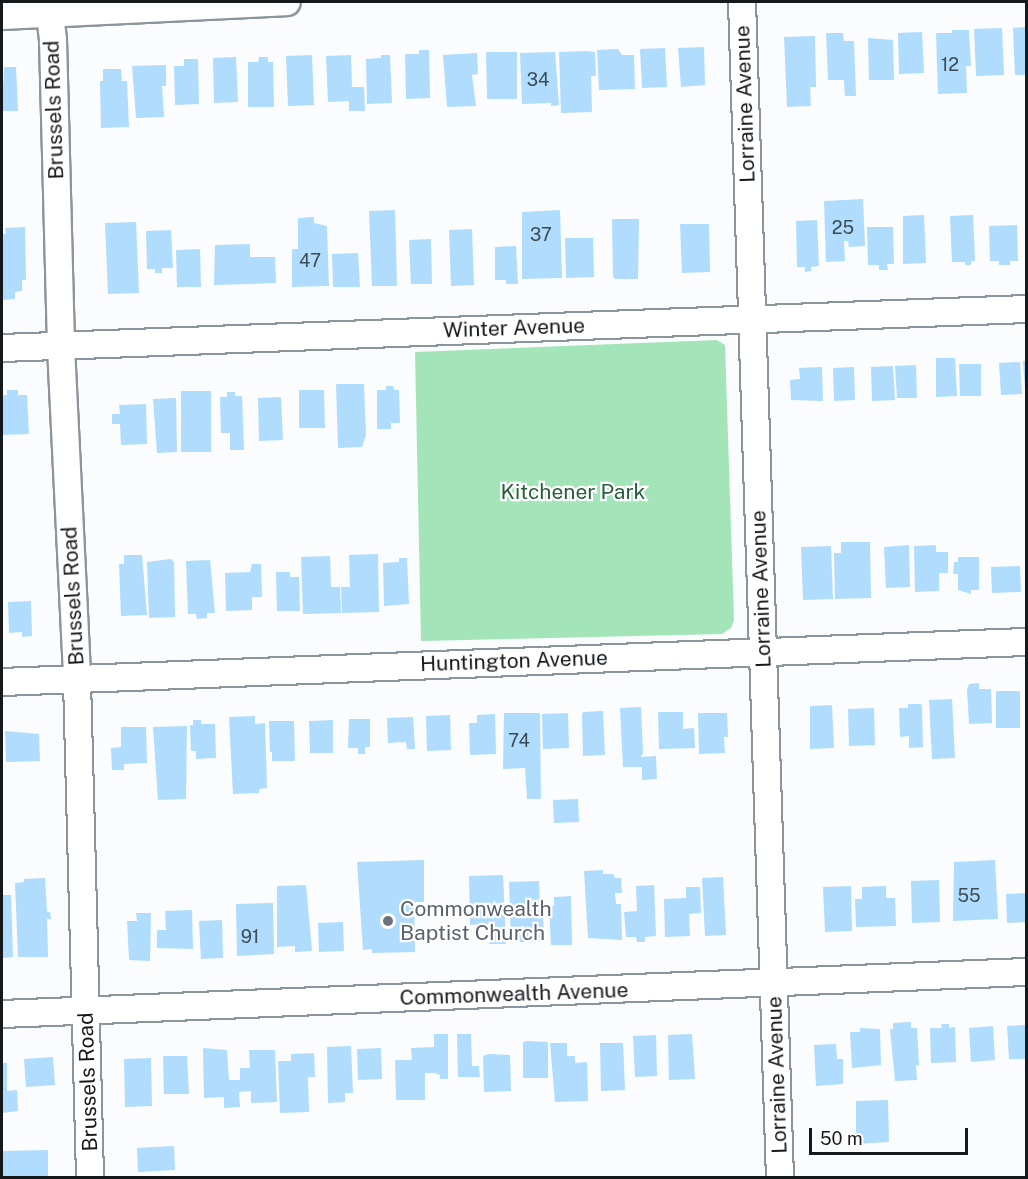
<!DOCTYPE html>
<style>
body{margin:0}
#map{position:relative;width:1028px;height:1179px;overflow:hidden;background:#fafcfd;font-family:"Public Sans",sans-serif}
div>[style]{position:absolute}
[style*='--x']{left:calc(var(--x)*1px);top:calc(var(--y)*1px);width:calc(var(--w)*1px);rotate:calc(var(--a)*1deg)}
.green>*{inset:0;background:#a3e5b8}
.building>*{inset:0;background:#b0dcfd}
.roads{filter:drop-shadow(2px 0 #8c959c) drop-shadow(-2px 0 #8c959c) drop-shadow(0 2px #8c959c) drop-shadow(0 -2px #8c959c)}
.minor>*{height:26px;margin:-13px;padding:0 13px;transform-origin:13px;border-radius:13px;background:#fff}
.dots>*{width:16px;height:16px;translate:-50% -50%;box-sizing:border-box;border:3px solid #fff;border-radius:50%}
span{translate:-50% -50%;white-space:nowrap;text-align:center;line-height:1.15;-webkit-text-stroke:4.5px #fff;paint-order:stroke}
.number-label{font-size:18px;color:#3c4a54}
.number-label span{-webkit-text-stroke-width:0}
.street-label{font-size:21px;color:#16191c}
.park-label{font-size:21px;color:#265e3c}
.worship-label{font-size:21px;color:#5b616d}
.left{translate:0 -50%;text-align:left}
.frame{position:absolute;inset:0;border:3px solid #16191c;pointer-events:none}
.scale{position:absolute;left:809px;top:1128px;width:159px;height:27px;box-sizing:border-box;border:3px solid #16191c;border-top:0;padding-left:8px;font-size:18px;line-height:21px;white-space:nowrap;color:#16191c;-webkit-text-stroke:4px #fff;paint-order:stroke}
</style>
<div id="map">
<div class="green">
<i style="clip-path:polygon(717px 340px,725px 345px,734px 620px,731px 628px,722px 634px,421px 641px,415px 352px)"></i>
</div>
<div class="building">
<i style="clip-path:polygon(1026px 27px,1026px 75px,1015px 75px,1013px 28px)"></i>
<i style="clip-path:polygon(1002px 28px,1004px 75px,976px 76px,974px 29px)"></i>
<i style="clip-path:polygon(952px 30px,969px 30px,971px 66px,966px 66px,967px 93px,938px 94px,936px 33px,952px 33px)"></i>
<i style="clip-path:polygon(922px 32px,924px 73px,899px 74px,898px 33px)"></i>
<i style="clip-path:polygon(826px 33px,843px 33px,844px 41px,854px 41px,856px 96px,845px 96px,844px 80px,828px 80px)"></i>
<i style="clip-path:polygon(815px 36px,816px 87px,810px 87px,811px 106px,787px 107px,784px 37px)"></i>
<i style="clip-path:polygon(868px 38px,893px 40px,894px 80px,869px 80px)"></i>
<i style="clip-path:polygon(704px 47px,705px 85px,681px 87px,678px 48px)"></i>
<i style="clip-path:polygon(665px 48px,667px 87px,642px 88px,640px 49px)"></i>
<i style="clip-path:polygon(618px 49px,622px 55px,634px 55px,635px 89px,599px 90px,597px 50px)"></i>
<i style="clip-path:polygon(419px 50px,429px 50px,430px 98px,406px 99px,405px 54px,419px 54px)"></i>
<i style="clip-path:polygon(586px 51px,595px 52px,596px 76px,591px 76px,592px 112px,561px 113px,559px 52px)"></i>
<i style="clip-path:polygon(486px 52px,517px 52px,517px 99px,487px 99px)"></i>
<i style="clip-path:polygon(555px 52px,559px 105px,551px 106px,551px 103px,522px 104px,520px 53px)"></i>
<i style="clip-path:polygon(477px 53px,478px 74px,472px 75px,476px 106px,447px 107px,443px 55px)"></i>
<i style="clip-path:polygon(312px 55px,314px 105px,288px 106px,286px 56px)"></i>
<i style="clip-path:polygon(351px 55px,352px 87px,364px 87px,365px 111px,349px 111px,349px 101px,328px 102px,326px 56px)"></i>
<i style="clip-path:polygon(381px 55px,390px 55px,392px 103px,367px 104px,366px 59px,381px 58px)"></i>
<i style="clip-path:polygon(236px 57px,238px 102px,214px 103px,213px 58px)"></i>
<i style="clip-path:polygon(259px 57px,268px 57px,268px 62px,273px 62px,274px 107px,248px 107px,248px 62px,258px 62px)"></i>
<i style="clip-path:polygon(184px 59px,198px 59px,199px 104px,175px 105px,174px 66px,184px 66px)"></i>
<i style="clip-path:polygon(166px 65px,166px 86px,162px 86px,164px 117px,136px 118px,132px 66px)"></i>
<i style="clip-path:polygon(4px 67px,16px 67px,18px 111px,2px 111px)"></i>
<i style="clip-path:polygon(103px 69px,121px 69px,122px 81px,127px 81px,129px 127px,101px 128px,100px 81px,103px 81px)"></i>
<i style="clip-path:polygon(863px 199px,865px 246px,849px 247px,848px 241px,844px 241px,845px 261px,826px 262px,824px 201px)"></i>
<i style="clip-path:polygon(395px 210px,397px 286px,372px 286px,369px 211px)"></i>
<i style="clip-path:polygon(560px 210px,562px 278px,522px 279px,522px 212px)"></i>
<i style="clip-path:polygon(924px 215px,926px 263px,903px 264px,903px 216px)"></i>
<i style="clip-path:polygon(973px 215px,975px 261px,971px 261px,971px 265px,965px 265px,965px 262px,952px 262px,950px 216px)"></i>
<i style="clip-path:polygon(314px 217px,314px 223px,327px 226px,329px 286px,292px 287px,292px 249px,298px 249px,298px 218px)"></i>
<i style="clip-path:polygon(612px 219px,639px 219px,638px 279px,615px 279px,613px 277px)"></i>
<i style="clip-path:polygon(817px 220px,819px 266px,811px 267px,811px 271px,805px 272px,805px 267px,797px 267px,796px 221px)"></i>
<i style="clip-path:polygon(136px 222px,139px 293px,108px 294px,105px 223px)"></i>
<i style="clip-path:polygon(680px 224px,709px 224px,710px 272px,682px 273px)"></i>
<i style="clip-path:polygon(1017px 225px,1018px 261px,1010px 261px,1010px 265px,999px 265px,999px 261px,990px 261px,989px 226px)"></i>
<i style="clip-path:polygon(25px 227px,26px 280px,22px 280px,22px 291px,15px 292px,15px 299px,2px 300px,2px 234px,6px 234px,5px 228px)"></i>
<i style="clip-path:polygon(867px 227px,893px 227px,894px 264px,887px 264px,888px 270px,879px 270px,879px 265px,868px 265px)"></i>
<i style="clip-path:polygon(472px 229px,474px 285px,451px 286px,449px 230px)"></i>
<i style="clip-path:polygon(171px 230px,173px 268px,162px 268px,162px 273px,155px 273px,155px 269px,147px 269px,146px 231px)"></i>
<i style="clip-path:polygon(565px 238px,593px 238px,594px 277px,566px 278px)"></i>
<i style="clip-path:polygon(431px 239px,432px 284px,411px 284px,409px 240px)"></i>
<i style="clip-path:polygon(250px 244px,250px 257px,275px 257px,276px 283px,214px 285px,215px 245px)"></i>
<i style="clip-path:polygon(516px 246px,518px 284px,506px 284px,506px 280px,495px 280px,495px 247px)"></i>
<i style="clip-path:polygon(200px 249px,201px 287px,177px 287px,176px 250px)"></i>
<i style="clip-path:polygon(358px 253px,360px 287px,333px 287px,332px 254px)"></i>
<i style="clip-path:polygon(936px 358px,955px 358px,957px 396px,936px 397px)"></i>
<i style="clip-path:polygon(1023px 361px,1026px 361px,1026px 389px,1025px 389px)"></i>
<i style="clip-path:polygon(1020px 362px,1022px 394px,1001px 395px,999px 363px)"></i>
<i style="clip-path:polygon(959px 364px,981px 364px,981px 396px,960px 396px)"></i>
<i style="clip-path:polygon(916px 365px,917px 398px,897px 398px,895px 366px)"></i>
<i style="clip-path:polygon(893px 366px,895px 400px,872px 401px,871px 367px)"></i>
<i style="clip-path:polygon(822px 367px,823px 401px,791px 400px,790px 380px,800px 379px,799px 368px)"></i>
<i style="clip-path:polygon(854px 367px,855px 400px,834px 401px,833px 368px)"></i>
<i style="clip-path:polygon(336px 384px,364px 384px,366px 435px,362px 447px,338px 448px)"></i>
<i style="clip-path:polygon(386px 386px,393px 386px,394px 390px,399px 390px,400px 423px,391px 423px,391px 429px,377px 429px,377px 390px,386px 390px)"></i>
<i style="clip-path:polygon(7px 390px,18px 390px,18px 395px,27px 395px,29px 434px,2px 435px,2px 395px,7px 395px)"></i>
<i style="clip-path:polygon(299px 390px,324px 390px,325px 428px,299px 428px)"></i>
<i style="clip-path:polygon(181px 391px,211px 391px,211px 452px,181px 452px)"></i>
<i style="clip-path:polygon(227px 392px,235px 392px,235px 396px,242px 396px,244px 450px,230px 450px,230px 433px,221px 433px,220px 397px,227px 397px)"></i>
<i style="clip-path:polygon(281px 397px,283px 440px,259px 441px,258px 398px)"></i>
<i style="clip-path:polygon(176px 398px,177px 452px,157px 453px,153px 399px)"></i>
<i style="clip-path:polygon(146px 404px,147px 444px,121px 445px,120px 424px,112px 424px,112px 414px,120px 414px,119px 405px)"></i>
<i style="clip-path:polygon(841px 542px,870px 542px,871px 598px,835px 599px,834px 553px,841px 553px)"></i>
<i style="clip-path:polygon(909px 545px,910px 587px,886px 588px,884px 547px)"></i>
<i style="clip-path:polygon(936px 545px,936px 552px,948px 552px,948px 573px,939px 573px,939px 591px,915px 592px,914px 546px)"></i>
<i style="clip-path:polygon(831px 546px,833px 599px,803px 600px,801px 547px)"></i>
<i style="clip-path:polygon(378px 554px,379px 612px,342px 613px,341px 587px,350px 587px,349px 555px)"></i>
<i style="clip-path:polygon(124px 555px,142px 555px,147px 615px,121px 616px,119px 564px,124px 564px)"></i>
<i style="clip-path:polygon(330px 556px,331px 587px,340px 587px,341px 613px,303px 614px,301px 557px)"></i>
<i style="clip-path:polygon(958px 557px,979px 557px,979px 590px,971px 590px,971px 594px,958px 590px,958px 574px,953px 574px,954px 562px,958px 562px)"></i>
<i style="clip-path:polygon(399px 558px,407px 558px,409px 604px,384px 606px,383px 563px,399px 562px)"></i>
<i style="clip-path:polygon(171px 559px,174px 562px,175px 617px,149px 618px,147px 562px)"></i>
<i style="clip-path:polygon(210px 560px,215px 613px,207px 613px,207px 618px,197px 619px,196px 614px,188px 614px,186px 561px)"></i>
<i style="clip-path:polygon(252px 564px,261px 564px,262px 597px,252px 597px,252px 610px,226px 611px,225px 573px,250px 572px)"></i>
<i style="clip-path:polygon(1020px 566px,1021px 592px,992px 593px,991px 567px)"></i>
<i style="clip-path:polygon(276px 572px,290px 572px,290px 577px,299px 577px,300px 611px,277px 611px)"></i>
<i style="clip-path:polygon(31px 601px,32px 636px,22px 637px,22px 632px,9px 633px,8px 602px)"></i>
<i style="clip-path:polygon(979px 683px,979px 689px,991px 689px,992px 723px,969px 724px,967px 690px,969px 684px)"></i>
<i style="clip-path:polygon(996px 691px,1020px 691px,1020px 728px,996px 728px)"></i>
<i style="clip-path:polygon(952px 699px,955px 758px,932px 759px,929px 700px)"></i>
<i style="clip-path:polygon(908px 704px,921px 704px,922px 707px,923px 747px,909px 748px,909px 736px,900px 737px,899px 708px,908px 708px)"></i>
<i style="clip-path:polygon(832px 705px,834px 748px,810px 749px,810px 706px)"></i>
<i style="clip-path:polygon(641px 707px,643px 753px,641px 757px,656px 756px,657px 779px,642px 780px,642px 767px,623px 767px,620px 708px)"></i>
<i style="clip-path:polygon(874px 708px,875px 745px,849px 746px,848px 709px)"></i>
<i style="clip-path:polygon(603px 711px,605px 755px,583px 756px,582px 715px,583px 712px)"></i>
<i style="clip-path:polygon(658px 712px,683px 712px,683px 729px,694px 728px,695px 748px,659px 749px)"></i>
<i style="clip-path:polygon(504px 713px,540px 713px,541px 799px,527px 799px,525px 768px,503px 769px)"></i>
<i style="clip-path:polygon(568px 713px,569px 748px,543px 749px,542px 714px)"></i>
<i style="clip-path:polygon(698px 713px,727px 713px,728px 737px,724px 737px,725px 753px,699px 754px)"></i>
<i style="clip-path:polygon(495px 714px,496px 754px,470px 755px,469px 723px,477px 723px,477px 715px)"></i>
<i style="clip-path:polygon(450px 715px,451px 750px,427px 751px,426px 716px)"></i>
<i style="clip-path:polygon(255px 716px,255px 724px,265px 723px,267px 788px,259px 789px,259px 793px,233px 794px,229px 717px)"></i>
<i style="clip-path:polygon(413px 717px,415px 749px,407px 749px,406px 742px,388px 743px,387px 718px)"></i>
<i style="clip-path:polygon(349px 719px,370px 719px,370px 747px,365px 747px,365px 754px,358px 754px,358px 748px,348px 748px)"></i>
<i style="clip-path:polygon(193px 720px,201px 720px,201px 724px,215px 724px,216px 758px,196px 759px,196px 751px,191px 751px,190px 725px,193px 725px)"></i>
<i style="clip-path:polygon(333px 720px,333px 753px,310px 753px,309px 721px)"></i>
<i style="clip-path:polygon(269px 721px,294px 721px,295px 761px,272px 761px,272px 752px,270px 752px)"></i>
<i style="clip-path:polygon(187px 726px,186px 799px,158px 800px,153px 727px)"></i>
<i style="clip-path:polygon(121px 727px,146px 727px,147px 763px,124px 764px,124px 770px,112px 770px,111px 748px,121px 747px)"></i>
<i style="clip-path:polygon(5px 731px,39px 734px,40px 761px,6px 762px)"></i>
<i style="clip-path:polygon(578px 799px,579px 822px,554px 823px,553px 800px)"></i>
<i style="clip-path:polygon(424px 860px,424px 902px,414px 902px,415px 952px,372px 953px,372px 949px,363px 950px,357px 862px)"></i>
<i style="clip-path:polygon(995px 860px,998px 919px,953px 921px,954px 862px)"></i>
<i style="clip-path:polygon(603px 870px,603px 874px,613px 874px,615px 878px,621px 878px,622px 893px,615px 893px,616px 904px,621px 904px,622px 940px,588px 938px,584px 871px)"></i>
<i style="clip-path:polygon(503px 875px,506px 944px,489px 944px,489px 924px,470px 925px,469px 876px)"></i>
<i style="clip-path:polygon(723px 877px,726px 935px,705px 936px,702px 878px)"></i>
<i style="clip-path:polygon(45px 878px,47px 912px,50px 912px,51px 919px,47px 919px,48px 957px,18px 957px,15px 883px,24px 882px,24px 879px)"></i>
<i style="clip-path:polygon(939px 880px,940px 922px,912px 923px,911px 881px)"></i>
<i style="clip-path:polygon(539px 881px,540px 906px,543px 906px,544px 942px,511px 942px,509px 882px)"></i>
<i style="clip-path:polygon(306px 885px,312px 951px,295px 952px,295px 946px,277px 947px,277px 886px)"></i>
<i style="clip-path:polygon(654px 885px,656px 936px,645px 937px,645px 942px,637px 942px,636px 937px,626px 937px,624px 912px,637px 911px,636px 886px)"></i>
<i style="clip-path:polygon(851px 886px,852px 931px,825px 932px,823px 887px)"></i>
<i style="clip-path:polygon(886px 886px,886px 898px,895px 898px,896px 926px,856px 927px,855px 899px,862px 899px,862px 887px)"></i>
<i style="clip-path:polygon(686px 887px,700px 887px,701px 913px,689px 914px,690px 936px,665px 937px,664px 899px,686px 898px)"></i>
<i style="clip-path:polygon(1026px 893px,1026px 922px,1007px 923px,1006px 894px)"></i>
<i style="clip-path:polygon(2px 895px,11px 895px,13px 957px,2px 958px)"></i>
<i style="clip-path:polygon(571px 896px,572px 945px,551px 945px,549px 907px,554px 906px,554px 897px)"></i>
<i style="clip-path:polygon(273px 903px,274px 954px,237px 956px,236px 904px)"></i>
<i style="clip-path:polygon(192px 910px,193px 949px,157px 948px,157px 930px,166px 930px,165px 911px)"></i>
<i style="clip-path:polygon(136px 913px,151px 913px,150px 961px,129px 960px,127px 921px,137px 921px)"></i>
<i style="clip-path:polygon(222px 920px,223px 958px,201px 959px,199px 921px)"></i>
<i style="clip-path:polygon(343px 922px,344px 951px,319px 952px,318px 923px)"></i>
<i style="clip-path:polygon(911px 1022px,911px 1028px,917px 1028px,919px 1065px,916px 1065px,917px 1080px,895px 1081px,890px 1029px,893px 1029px,893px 1023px)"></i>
<i style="clip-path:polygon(941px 1024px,949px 1024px,949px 1028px,955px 1027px,956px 1062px,931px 1063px,930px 1028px,942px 1028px)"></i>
<i style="clip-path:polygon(1026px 1025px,1026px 1059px,1009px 1059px,1007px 1026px)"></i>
<i style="clip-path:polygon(993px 1026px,995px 1060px,971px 1062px,969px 1028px)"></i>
<i style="clip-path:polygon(860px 1028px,880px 1029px,881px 1065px,852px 1068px,850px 1032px,860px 1032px)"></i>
<i style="clip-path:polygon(434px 1034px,448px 1034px,448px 1079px,440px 1079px,440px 1075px,434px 1073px,425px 1073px,425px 1100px,396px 1100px,395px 1060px,412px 1060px,411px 1048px,434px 1047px)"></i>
<i style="clip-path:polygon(457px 1034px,471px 1034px,472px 1066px,479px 1066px,480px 1077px,458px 1077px)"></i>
<i style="clip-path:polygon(692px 1034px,695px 1079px,669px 1080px,668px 1035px)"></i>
<i style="clip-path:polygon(656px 1035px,657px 1076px,635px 1077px,633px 1036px)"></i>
<i style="clip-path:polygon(528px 1041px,548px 1042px,548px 1078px,523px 1078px,523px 1042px)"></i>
<i style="clip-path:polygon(550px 1043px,567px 1043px,567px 1056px,575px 1056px,575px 1063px,587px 1062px,588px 1101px,555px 1102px)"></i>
<i style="clip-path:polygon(600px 1043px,623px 1043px,625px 1090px,601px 1091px)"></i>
<i style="clip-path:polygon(836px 1044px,837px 1059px,843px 1059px,843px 1084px,816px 1086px,814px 1045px)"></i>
<i style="clip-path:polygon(351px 1046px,353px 1093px,345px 1093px,345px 1102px,328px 1103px,327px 1047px)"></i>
<i style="clip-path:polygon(203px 1048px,227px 1050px,229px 1080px,240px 1080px,240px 1068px,250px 1068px,249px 1050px,275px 1050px,277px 1102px,251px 1103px,251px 1091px,239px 1092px,240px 1107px,224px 1108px,224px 1097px,204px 1098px)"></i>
<i style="clip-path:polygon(381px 1048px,382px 1079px,358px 1080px,357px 1049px)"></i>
<i style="clip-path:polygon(314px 1053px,315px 1077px,308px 1077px,309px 1112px,280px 1113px,278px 1061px,291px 1061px,291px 1054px)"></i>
<i style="clip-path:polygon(489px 1054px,510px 1055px,511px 1091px,484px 1092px,483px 1056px)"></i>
<i style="clip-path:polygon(163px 1056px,187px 1056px,189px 1094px,164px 1094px)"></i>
<i style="clip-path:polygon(53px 1057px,55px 1085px,26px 1087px,24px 1059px)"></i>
<i style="clip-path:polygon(151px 1058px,152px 1106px,125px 1107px,124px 1059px)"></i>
<i style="clip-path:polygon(2px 1063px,7px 1063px,7px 1091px,17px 1090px,18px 1111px,2px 1113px)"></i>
<i style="clip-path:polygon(888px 1100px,889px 1142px,856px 1144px,856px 1101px)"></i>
<i style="clip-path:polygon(174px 1146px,175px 1170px,138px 1172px,137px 1148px)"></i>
<i style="clip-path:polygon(48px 1150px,48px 1178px,2px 1178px,2px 1151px)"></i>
</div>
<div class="roads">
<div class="minor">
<i style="--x:742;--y:2;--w:1177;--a:88.15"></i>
<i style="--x:50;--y:15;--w:25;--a:83"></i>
<i style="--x:53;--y:40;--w:307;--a:88.5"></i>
<i style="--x:61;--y:347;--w:333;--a:87.2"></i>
<i style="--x:77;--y:680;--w:498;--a:88.5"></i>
<i style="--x:2;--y:16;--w:285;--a:-2.8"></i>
<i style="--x:2;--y:348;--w:1025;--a:-2.18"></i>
<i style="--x:2;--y:682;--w:1025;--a:-2.24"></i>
<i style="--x:2;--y:1014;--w:1025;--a:-2.35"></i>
</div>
</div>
<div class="dots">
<i style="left:388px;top:921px;background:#6b7280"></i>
</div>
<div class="number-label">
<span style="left:950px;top:65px">12</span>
<span style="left:538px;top:80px">34</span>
<span style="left:843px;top:228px">25</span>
<span style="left:541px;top:235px">37</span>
<span style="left:310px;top:261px">47</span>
<span style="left:519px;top:741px">74</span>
<span style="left:969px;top:896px">55</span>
<span style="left:250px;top:937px">91</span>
</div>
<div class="street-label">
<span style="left:745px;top:104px;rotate:-92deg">Lorraine Avenue</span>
<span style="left:54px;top:110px;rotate:-92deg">Brussels Road</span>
<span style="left:514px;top:328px;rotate:-2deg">Winter Avenue</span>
<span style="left:761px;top:589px;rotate:-92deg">Lorraine Avenue</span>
<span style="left:73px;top:596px;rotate:-93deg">Brussels Road</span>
<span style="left:514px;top:661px;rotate:-2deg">Huntington Avenue</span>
<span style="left:514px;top:994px;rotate:-2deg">Commonwealth Avenue</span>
<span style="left:777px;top:1075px;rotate:-92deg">Lorraine Avenue</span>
<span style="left:88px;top:1082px;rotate:-92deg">Brussels Road</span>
</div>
<div class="park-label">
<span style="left:573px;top:492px">Kitchener Park</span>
</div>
<div class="worship-label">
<span class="left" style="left:400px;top:921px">Commonwealth<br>Baptist Church</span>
</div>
<div class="frame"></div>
<div class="scale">50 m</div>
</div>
